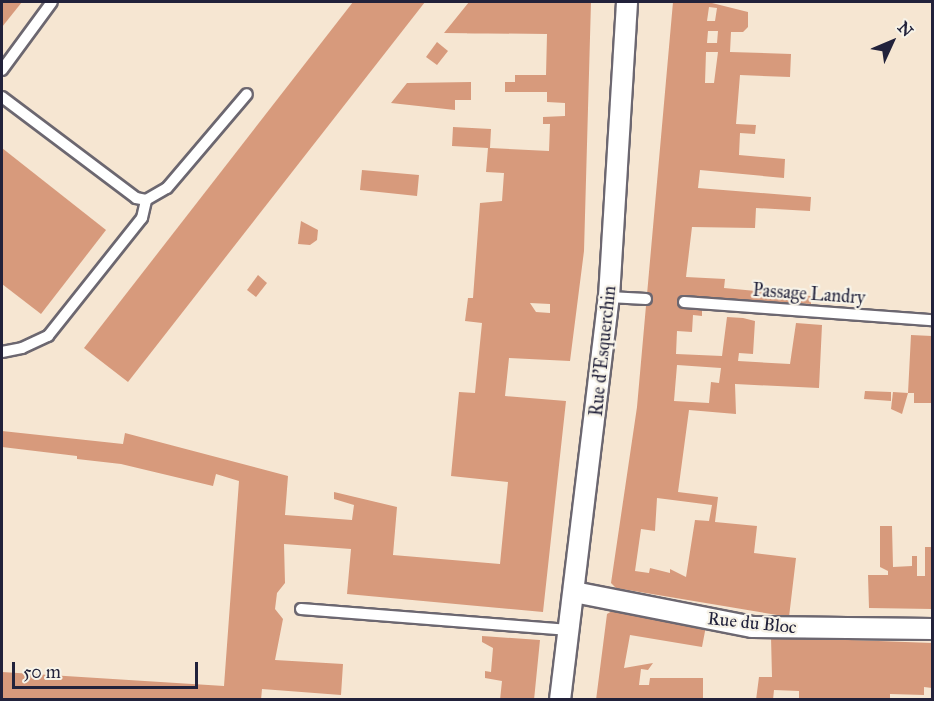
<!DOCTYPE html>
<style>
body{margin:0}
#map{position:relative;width:934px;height:701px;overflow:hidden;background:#f6e6d2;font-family:"IM FELL Great Primer",serif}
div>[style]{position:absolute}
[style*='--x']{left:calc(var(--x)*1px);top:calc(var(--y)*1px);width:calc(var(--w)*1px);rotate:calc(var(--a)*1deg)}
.building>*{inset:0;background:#d79a7c}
.roads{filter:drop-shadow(2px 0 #6c6770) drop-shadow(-2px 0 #6c6770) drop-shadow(0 2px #6c6770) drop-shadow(0 -2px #6c6770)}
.service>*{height:10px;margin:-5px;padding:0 5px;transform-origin:5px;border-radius:5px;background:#fff}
.minor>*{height:20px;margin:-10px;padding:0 10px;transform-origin:10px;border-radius:10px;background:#fff}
span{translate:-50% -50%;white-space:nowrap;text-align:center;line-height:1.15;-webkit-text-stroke:4.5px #f7f3e8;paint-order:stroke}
.street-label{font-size:18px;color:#22223b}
.frame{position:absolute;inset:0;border:3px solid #22223b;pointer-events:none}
.north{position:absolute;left:862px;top:12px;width:60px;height:60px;-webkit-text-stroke:4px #f7f3e8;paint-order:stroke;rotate:46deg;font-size:16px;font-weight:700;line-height:24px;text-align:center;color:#22223b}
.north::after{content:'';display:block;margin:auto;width:21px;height:27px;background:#22223b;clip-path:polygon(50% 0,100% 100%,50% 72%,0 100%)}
.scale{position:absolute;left:12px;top:662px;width:186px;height:27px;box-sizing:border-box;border:3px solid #22223b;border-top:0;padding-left:8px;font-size:18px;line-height:21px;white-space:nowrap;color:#22223b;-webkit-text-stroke:4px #f7f3e8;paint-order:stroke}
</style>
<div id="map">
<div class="building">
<i style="clip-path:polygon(2px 2px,22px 2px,2px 27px)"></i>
<i style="clip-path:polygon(353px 2px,425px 2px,128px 382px,84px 348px)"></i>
<i style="clip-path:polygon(evenodd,469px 2px,591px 2px,584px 251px,570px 361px,509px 358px,505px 396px,566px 401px,543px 612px,347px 594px,351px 549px,284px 544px,285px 583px,277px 593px,275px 609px,283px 619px,275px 660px,343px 664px,341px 695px,262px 689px,261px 700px,2px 700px,2px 672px,224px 686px,239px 481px,216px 474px,213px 486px,121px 464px,77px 459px,77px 456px,2px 447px,2px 431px,123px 444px,125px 433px,288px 476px,285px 515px,352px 520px,354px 505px,334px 499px,334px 492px,397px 507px,393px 555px,500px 564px,508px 482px,451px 476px,459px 392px,475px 393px,482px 323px,465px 321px,468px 298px,473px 298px,480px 203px,502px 201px,504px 173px,486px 172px,488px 148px,452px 146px,453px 127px,491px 129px,490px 148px,549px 151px,550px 124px,543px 124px,543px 117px,565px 116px,565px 103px,547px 102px,547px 92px,505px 92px,505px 82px,515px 82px,515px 75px,546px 75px,547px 34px,444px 33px,469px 2px,530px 303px,550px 304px,550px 313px,536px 312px,530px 303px)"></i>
<i style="clip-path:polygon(evenodd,673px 2px,708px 2px,748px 12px,748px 27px,743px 32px,731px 32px,730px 52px,791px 54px,790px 77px,740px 75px,736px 124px,756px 125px,755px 134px,740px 133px,739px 155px,785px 159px,784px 178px,700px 170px,698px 188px,811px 197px,810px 211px,756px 208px,755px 228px,692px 227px,686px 277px,725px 279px,724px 288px,811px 296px,811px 304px,684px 296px,684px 306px,702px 309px,702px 316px,693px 315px,692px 332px,677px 331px,676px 354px,722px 356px,727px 317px,743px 318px,755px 321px,753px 354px,739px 353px,738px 361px,790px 364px,796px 323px,822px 325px,819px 388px,735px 384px,736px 414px,689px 410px,678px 492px,718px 497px,715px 522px,757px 526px,754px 553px,796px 558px,789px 617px,616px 588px,611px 583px,637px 407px,673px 2px,709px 7px,717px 8px,715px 21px,707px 21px,709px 7px,673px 2px,708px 31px,718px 31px,717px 43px,707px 43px,708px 31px,673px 2px,706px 52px,718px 52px,714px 83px,705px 83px,706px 52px,673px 2px,677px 365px,721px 368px,719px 383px,711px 382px,709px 403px,674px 401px,677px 365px,673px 2px,657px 498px,712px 505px,709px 521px,695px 520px,686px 577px,670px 569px,670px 573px,650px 568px,649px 573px,635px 571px,641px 529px,655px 531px,657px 498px)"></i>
<i style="clip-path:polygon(437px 42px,448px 51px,437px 65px,426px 57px)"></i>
<i style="clip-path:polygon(471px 82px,471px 100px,455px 100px,455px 110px,391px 103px,407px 83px)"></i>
<i style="clip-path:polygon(2px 148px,106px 230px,41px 314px,2px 284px)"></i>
<i style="clip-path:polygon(362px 170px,419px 175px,417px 196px,360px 190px)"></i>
<i style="clip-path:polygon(301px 221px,318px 230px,317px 240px,310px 245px,298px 244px)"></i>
<i style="clip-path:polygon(258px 275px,267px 283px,256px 297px,247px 290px)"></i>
<i style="clip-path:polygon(911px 335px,932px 336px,932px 403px,914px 403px,914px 393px,908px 393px)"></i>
<i style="clip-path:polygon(865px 391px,891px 392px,891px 401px,864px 399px)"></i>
<i style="clip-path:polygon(893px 392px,908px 393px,902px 414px,891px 409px)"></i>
<i style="clip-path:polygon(880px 526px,892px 526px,893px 567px,912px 566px,912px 556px,917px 556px,917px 576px,925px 576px,925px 547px,932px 547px,932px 609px,869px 608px,868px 575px,888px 575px,888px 571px,880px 567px)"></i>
<i style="clip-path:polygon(614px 610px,706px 626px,702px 647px,630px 635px,624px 668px,653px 663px,648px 670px,641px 669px,639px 685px,649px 685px,650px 678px,703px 678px,703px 700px,596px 700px,607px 614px)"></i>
<i style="clip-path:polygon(482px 636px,540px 640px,534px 700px,500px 700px,502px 681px,485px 678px,485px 671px,491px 672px,493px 648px,482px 642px)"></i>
<i style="clip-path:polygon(771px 637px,932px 643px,932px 688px,924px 687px,924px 695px,890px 694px,890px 700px,799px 700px,799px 691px,774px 690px,773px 700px,756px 700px,759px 677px,772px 677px)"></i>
</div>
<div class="roads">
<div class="service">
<i style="--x:2;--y:70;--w:84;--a:-53.7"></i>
<i style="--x:2;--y:97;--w:168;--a:37"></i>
<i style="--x:136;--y:198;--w:10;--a:11"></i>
<i style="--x:146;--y:200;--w:24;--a:-30"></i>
<i style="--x:167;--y:188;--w:123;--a:-49.6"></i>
<i style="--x:609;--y:297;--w:37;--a:3"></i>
<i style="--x:684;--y:302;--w:249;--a:4.2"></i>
<i style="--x:2;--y:352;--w:20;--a:-11"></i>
<i style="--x:22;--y:348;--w:29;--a:-25"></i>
<i style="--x:48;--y:336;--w:151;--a:-51.5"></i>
<i style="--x:142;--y:218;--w:18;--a:-77"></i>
<i style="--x:301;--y:609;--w:269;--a:4.5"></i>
</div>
<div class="minor">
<i style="--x:574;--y:592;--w:181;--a:11.1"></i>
<i style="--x:752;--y:627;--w:180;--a:0.6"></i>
<i style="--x:560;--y:700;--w:406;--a:-83.1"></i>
<i style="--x:609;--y:297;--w:296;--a:-86.5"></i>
</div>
</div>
<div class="street-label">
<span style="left:809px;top:294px;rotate:4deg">Passage Landry</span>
<span style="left:603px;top:351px;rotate:-84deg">Rue d'Esquerchin</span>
<span style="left:752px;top:623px;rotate:6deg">Rue du Bloc</span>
</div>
<div class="frame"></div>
<div class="north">N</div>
<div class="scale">50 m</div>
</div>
